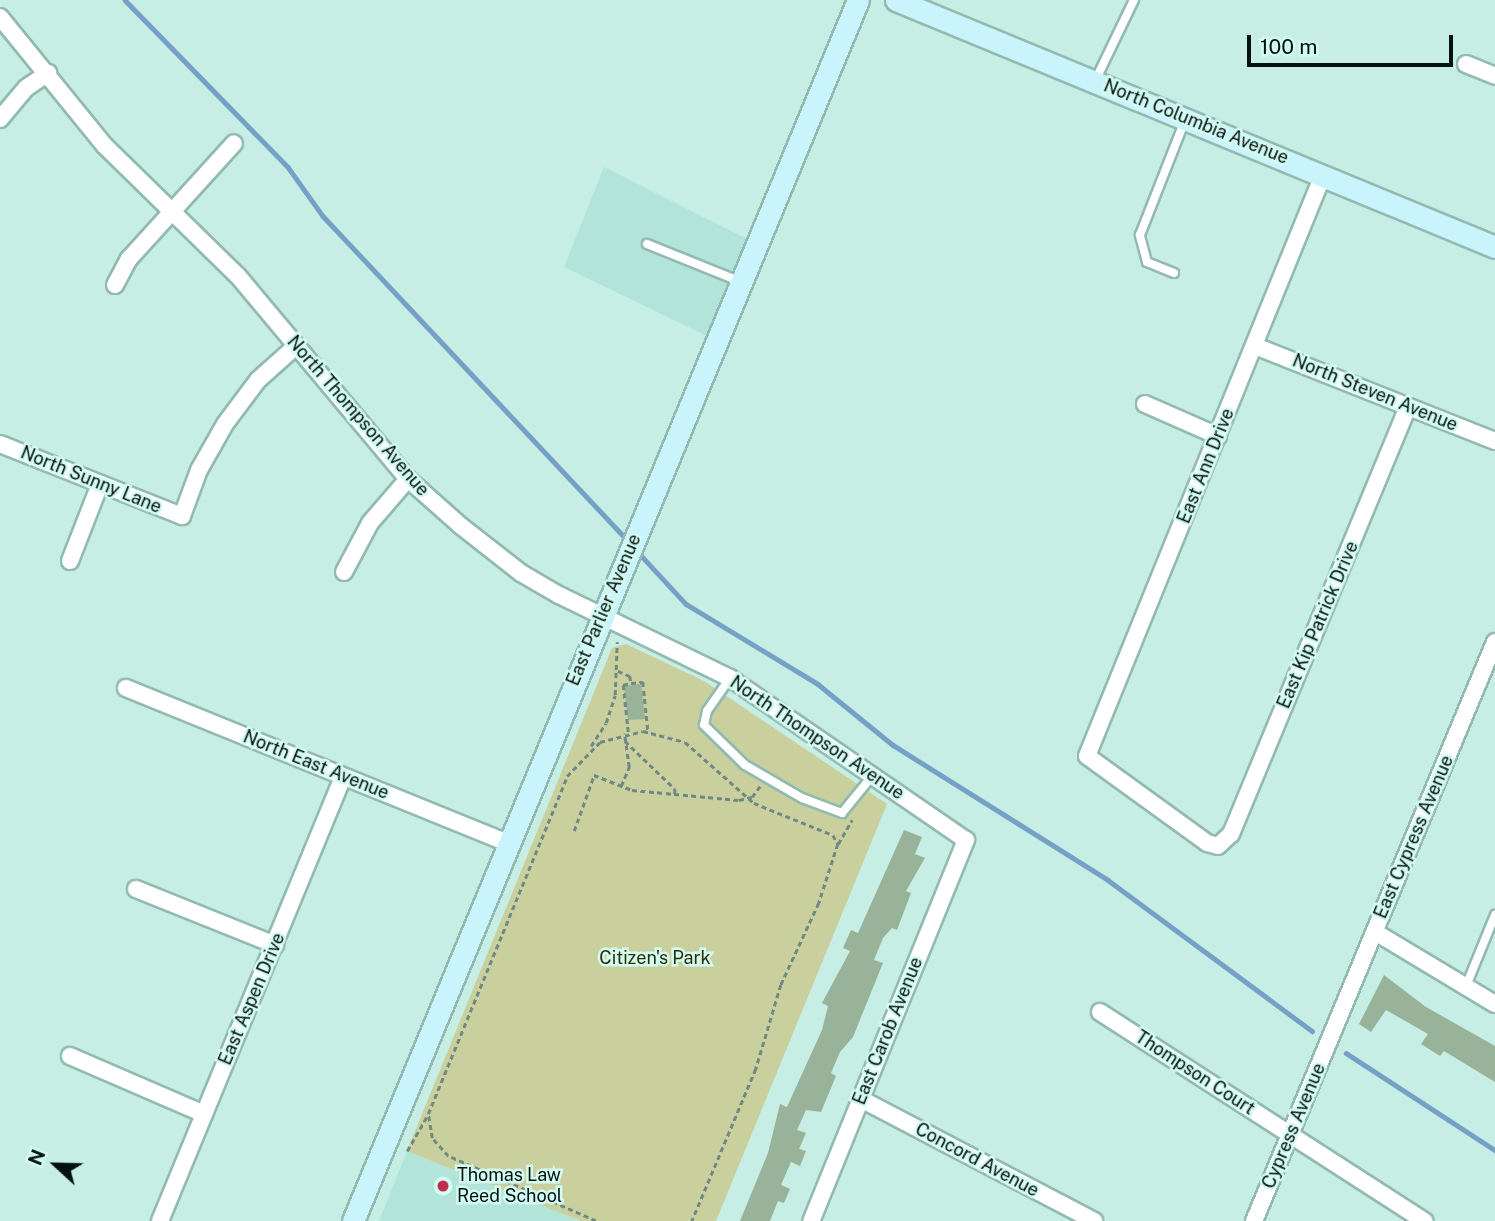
<!DOCTYPE html>
<style>
body{margin:0}
#map{position:relative;width:1495px;height:1221px;overflow:hidden;background:#c6eee4;font-family:"Public Sans",sans-serif}
div>[style]{position:absolute}
[style*='--x']{left:calc(var(--x)*1px);top:calc(var(--y)*1px);width:calc(var(--w)*1px);rotate:calc(var(--a)*1deg)}
.built>*{inset:0;background:#b2e4d9}
.green>*{inset:0;background:#c9cf9d}
.stream>*{height:4.5px;margin:-2.25px;padding:0 2.25px;transform-origin:2.25px;border-radius:2.25px;background:#76a1c7}
.building>*{inset:0;background:#99b29a}
.path>*{height:2.5px;margin-top:-1.25px;transform-origin:0;background:repeating-linear-gradient(90deg,#6e8a83 0 5px,transparent 0 8.5px)}
.roads{filter:drop-shadow(2px 0 #93bab1) drop-shadow(-2px 0 #93bab1) drop-shadow(0 2px #93bab1) drop-shadow(0 -2px #93bab1)}
.lane>*{height:8px;margin:-4px;padding:0 4px;transform-origin:4px;border-radius:4px;background:#fff}
.street>*{height:16px;margin:-8px;padding:0 8px;transform-origin:8px;border-radius:8px;background:#fff}
.secondary>*{height:21px;margin:-10.5px;padding:0 10.5px;transform-origin:10.5px;border-radius:10.5px;background:#caf4fc}
.dots>*{width:19px;height:19px;translate:-50% -50%;box-sizing:border-box;border:4px solid #d3fbf2;border-radius:50%}
span{translate:-50% -50%;white-space:nowrap;text-align:center;line-height:1.15;-webkit-text-stroke:5px #d3fbf2;paint-order:stroke}
.street-label{font-size:18px;color:#04110e}
.park-label{font-size:18px;color:#2b2e03}
.poi-label{font-size:18px;color:#04110e}
.left{translate:0 -50%;text-align:left}
.north{position:absolute;left:21px;top:1130px;width:70px;height:70px;-webkit-text-stroke:5px #d3fbf2;paint-order:stroke;rotate:292deg;font-size:19px;font-weight:700;line-height:28px;text-align:center;color:#04110e}
.north::after{content:'';display:block;margin:auto;width:24px;height:32px;background:#04110e;clip-path:polygon(50% 0,100% 100%,50% 72%,0 100%)}
.scale{position:absolute;left:1247px;top:35px;width:206px;height:32px;box-sizing:border-box;border:4px solid #04110e;border-top:0;padding-left:9px;font-size:21px;line-height:24px;white-space:nowrap;color:#04110e;-webkit-text-stroke:5px #d3fbf2;paint-order:stroke}
</style>
<div id="map">
<div class="built">
<i style="clip-path:polygon(604px 167px,747px 239px,707px 336px,564px 267px)"></i>
<i style="clip-path:polygon(407px 1151px,581px 1221px,379px 1221px)"></i>
</div>
<div class="green">
<i style="clip-path:polygon(626px 644px,704px 681px,887px 804px,716px 1221px,581px 1221px,407px 1151px,612px 648px)"></i>
</div>
<div class="stream">
<i style="--x:125;--y:0;--w:233;--a:45.7"></i>
<i style="--x:288;--y:167;--w:60;--a:54.5"></i>
<i style="--x:323;--y:216;--w:440;--a:46.8"></i>
<i style="--x:637;--y:551;--w:72;--a:47.2"></i>
<i style="--x:686;--y:604;--w:154;--a:31.2"></i>
<i style="--x:818;--y:684;--w:97;--a:39.1"></i>
<i style="--x:893;--y:745;--w:254;--a:32.1"></i>
<i style="--x:1108;--y:880;--w:254;--a:36.5"></i>
<i style="--x:1346;--y:1053;--w:178;--a:33.1"></i>
</div>
<div class="building">
<i style="clip-path:polygon(641px 684px,645px 719px,628px 720px,624px 686px)"></i>
<i style="clip-path:polygon(904px 830px,922px 837px,915px 854px,925px 858px,906px 891px,911px 893px,897px 930px,892px 928px,883px 938px,874px 960px,883px 963px,853px 1037px,840px 1052px,831px 1073px,836px 1076px,821px 1112px,806px 1110px,797px 1130px,806px 1133px,799px 1149px,806px 1151px,800px 1166px,791px 1162px,781px 1185px,790px 1189px,784px 1203px,778px 1201px,770px 1221px,740px 1221px,768px 1153px,780px 1104px,787px 1107px,822px 1030px,828px 1006px,822px 1003px,850px 951px,843px 948px,851px 930px,858px 933px)"></i>
<i style="clip-path:polygon(1384px 975px,1426px 1007px,1495px 1046px,1495px 1082px,1444px 1051px,1440px 1056px,1421px 1044px,1428px 1034px,1386px 1010px,1371px 1032px,1359px 1024px)"></i>
</div>
<div class="path">
<i style="--x:618;--y:671;--w:13;--a:23"></i>
<i style="--x:630;--y:676;--w:7;--a:82"></i>
<i style="--x:628;--y:732;--w:47;--a:-96.1"></i>
<i style="--x:623;--y:685;--w:8;--a:-14"></i>
<i style="--x:631;--y:683;--w:12;--a:-5"></i>
<i style="--x:643;--y:682;--w:48;--a:84.1"></i>
<i style="--x:625;--y:741;--w:69;--a:43.8"></i>
<i style="--x:675;--y:789;--w:5;--a:90"></i>
<i style="--x:591;--y:746;--w:27;--a:-57"></i>
<i style="--x:606;--y:723;--w:29;--a:-72"></i>
<i style="--x:615;--y:695;--w:53;--a:-87.8"></i>
<i style="--x:621;--y:786;--w:21;--a:-67"></i>
<i style="--x:629;--y:767;--w:34;--a:-98"></i>
<i style="--x:574;--y:831;--w:59;--a:-70.3"></i>
<i style="--x:594;--y:775;--w:41;--a:21.5"></i>
<i style="--x:632;--y:790;--w:107;--a:5.3"></i>
<i style="--x:739;--y:800;--w:13;--a:-13"></i>
<i style="--x:752;--y:797;--w:14;--a:-54"></i>
<i style="--x:838;--y:844;--w:28;--a:-60"></i>
<i style="--x:407;--y:1151;--w:39;--a:-60"></i>
<i style="--x:596;--y:1221;--w:162;--a:-156.3"></i>
<i style="--x:448;--y:1156;--w:24;--a:-132"></i>
<i style="--x:432;--y:1138;--w:24;--a:-99"></i>
<i style="--x:428;--y:1114;--w:365;--a:-67.6"></i>
<i style="--x:567;--y:776;--w:47;--a:-45.9"></i>
<i style="--x:600;--y:742;--w:44;--a:-14.3"></i>
<i style="--x:643;--y:731;--w:43;--a:14.7"></i>
<i style="--x:685;--y:742;--w:92;--a:41.5"></i>
<i style="--x:754;--y:803;--w:85;--a:22.1"></i>
<i style="--x:833;--y:835;--w:10;--a:61"></i>
<i style="--x:838;--y:844;--w:62;--a:107.9"></i>
<i style="--x:819;--y:903;--w:90;--a:114.9"></i>
<i style="--x:781;--y:985;--w:88;--a:106.6"></i>
<i style="--x:756;--y:1069;--w:165;--a:112.8"></i>
</div>
<div class="roads">
<div class="lane">
<i style="--x:1095;--y:81;--w:90;--a:-64.3"></i>
<i style="--x:647;--y:244;--w:101;--a:22"></i>
<i style="--x:1174;--y:273;--w:29;--a:-158"></i>
<i style="--x:1147;--y:262;--w:28;--a:-105"></i>
<i style="--x:1140;--y:235;--w:123;--a:-68.6"></i>
<i style="--x:730;--y:678;--w:40;--a:124.9"></i>
<i style="--x:707;--y:711;--w:14;--a:102"></i>
<i style="--x:704;--y:725;--w:57;--a:44.3"></i>
<i style="--x:745;--y:765;--w:66;--a:30.1"></i>
<i style="--x:802;--y:798;--w:43;--a:20.6"></i>
<i style="--x:842;--y:813;--w:49;--a:-50.8"></i>
<i style="--x:1466;--y:986;--w:77;--a:-67.8"></i>
</div>
<div class="street">
<i style="--x:0;--y:17;--w:165;--a:50.9"></i>
<i style="--x:104;--y:145;--w:187;--a:44.4"></i>
<i style="--x:238;--y:276;--w:265;--a:50.1"></i>
<i style="--x:408;--y:479;--w:71;--a:41.6"></i>
<i style="--x:461;--y:526;--w:76;--a:38.1"></i>
<i style="--x:521;--y:573;--w:44;--a:30.1"></i>
<i style="--x:559;--y:595;--w:190;--a:25.9"></i>
<i style="--x:730;--y:678;--w:286;--a:34.5"></i>
<i style="--x:966;--y:840;--w:411;--a:112.1"></i>
<i style="--x:1466;--y:64;--w:31;--a:22"></i>
<i style="--x:0;--y:119;--w:40;--a:-50"></i>
<i style="--x:26;--y:88;--w:27;--a:-34"></i>
<i style="--x:1323;--y:175;--w:627;--a:112.11"></i>
<i style="--x:1087;--y:756;--w:148;--a:35.9"></i>
<i style="--x:1207;--y:843;--w:11;--a:15"></i>
<i style="--x:1218;--y:846;--w:18;--a:-43"></i>
<i style="--x:1231;--y:834;--w:462;--a:-67.5"></i>
<i style="--x:115;--y:285;--w:30;--a:-62"></i>
<i style="--x:129;--y:259;--w:156;--a:-47.8"></i>
<i style="--x:1255;--y:346;--w:258;--a:21.6"></i>
<i style="--x:1145;--y:404;--w:80;--a:23.7"></i>
<i style="--x:0;--y:444;--w:196;--a:21.6"></i>
<i style="--x:182;--y:516;--w:49;--a:-69.7"></i>
<i style="--x:199;--y:470;--w:53;--a:-60.5"></i>
<i style="--x:225;--y:424;--w:55;--a:-53.1"></i>
<i style="--x:258;--y:380;--w:51;--a:-41.8"></i>
<i style="--x:70;--y:561;--w:83;--a:-68.7"></i>
<i style="--x:344;--y:572;--w:55;--a:-62"></i>
<i style="--x:370;--y:523;--w:58;--a:-49.2"></i>
<i style="--x:126;--y:688;--w:410;--a:22.1"></i>
<i style="--x:136;--y:889;--w:150;--a:21.9"></i>
<i style="--x:1375;--y:932;--w:140;--a:31"></i>
<i style="--x:1100;--y:1012;--w:386;--a:32.8"></i>
<i style="--x:70;--y:1056;--w:146;--a:23.4"></i>
<i style="--x:861;--y:1099;--w:263;--a:27.6"></i>
<i style="--x:160;--y:1221;--w:480;--a:-67.6"></i>
<i style="--x:1254;--y:1221;--w:627;--a:-67.4"></i>
</div>
<div class="secondary">
<i style="--x:896;--y:0;--w:648;--a:22.41"></i>
<i style="--x:353;--y:1221;--w:1321;--a:-67.53"></i>
</div>
</div>
<div class="dots">
<i style="left:443px;top:1186px;background:#bf2f4d"></i>
</div>
<div class="street-label">
<span style="left:1196px;top:122px;rotate:22deg">North Columbia Avenue</span>
<span style="left:1375px;top:393px;rotate:22deg">North Steven Avenue</span>
<span style="left:358px;top:416px;rotate:49deg">North Thompson Avenue</span>
<span style="left:1206px;top:466px;rotate:-68deg">East Ann Drive</span>
<span style="left:91px;top:480px;rotate:22deg">North Sunny Lane</span>
<span style="left:604px;top:610px;rotate:-67deg">East Parlier Avenue</span>
<span style="left:1318px;top:625px;rotate:-67deg">East Kip Patrick Drive</span>
<span style="left:817px;top:738px;rotate:34deg">North Thompson Avenue</span>
<span style="left:316px;top:765px;rotate:22deg">North East Avenue</span>
<span style="left:1414px;top:837px;rotate:-67deg">East Cypress Avenue</span>
<span style="left:252px;top:999px;rotate:-67deg">East Aspen Drive</span>
<span style="left:888px;top:1031px;rotate:-68deg">East Carob Avenue</span>
<span style="left:1195px;top:1073px;rotate:33deg">Thompson Court</span>
<span style="left:1294px;top:1126px;rotate:-67deg">Cypress Avenue</span>
<span style="left:977px;top:1160px;rotate:28deg">Concord Avenue</span>
</div>
<div class="park-label">
<span style="left:655px;top:958px">Citizen's Park</span>
</div>
<div class="poi-label">
<span class="left" style="left:457px;top:1186px">Thomas Law<br>Reed School</span>
</div>
<div class="north">N</div>
<div class="scale">100 m</div>
</div>
